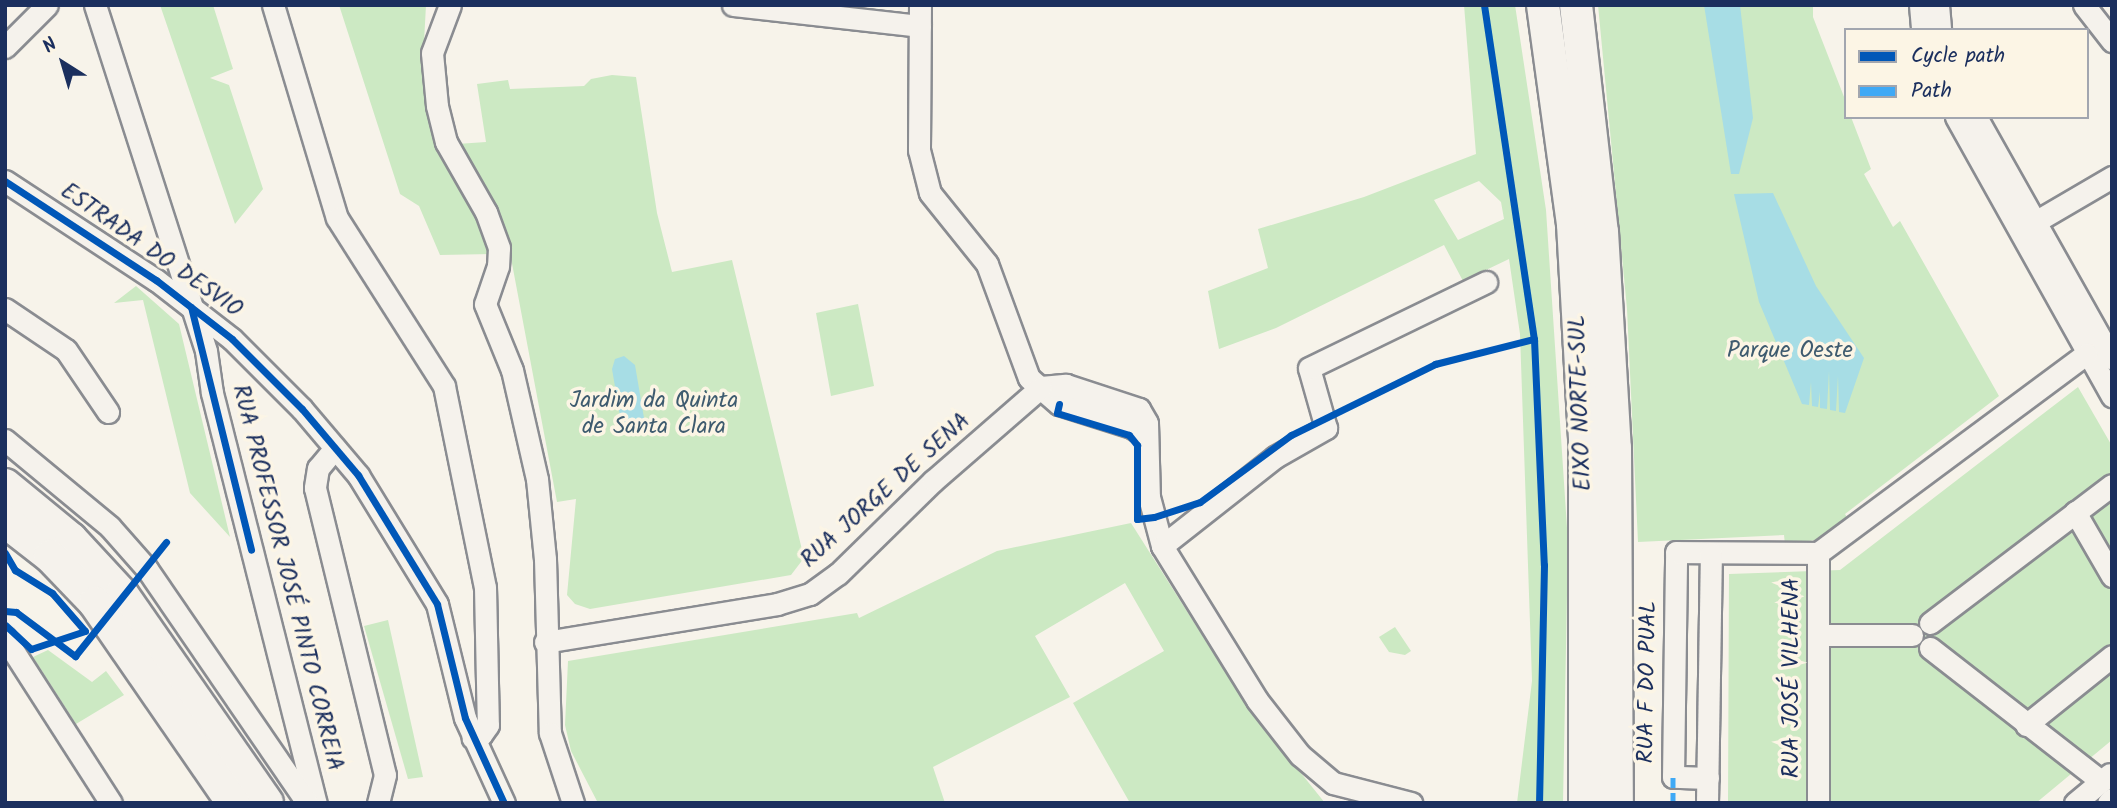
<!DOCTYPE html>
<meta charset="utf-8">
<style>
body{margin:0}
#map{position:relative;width:2117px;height:808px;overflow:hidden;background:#f7f3ea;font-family:Kalam,sans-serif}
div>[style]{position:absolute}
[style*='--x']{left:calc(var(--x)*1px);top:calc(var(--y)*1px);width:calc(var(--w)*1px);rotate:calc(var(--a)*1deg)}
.green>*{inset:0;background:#cce9c3}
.water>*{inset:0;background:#a7dde5}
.roads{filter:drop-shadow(2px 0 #8a8c91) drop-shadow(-2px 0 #8a8c91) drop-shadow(0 2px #8a8c91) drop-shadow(0 -2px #8a8c91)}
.minor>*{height:21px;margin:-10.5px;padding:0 10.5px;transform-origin:10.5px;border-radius:10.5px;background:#f5f2ec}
.highway>*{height:32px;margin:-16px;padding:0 16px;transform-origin:16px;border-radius:16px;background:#f5f2ec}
.quiet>*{height:5px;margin-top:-2.5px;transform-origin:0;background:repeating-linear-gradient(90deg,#3fa9f5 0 10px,transparent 0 15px)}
.cycleway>*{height:7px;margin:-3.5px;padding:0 3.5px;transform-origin:3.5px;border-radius:3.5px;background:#0057b8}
span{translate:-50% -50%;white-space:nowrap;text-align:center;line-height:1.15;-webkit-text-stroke:7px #fcf5e5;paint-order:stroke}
.street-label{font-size:23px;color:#1b2f5e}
.park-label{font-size:23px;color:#3e5b6f}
.frame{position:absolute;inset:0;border:7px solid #1b2f5e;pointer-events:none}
.legend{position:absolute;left:1844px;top:28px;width:245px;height:91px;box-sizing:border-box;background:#fcf5e5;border:2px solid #a2a6af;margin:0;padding:9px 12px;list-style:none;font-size:21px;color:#1b2f5e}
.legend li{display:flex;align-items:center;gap:14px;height:35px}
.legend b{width:35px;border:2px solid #a2a6af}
.north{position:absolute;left:28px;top:28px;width:70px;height:70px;-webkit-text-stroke:5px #fcf5e5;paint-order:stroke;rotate:323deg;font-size:19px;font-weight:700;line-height:28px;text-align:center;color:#1b2f5e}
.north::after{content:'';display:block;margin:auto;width:24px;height:32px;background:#1b2f5e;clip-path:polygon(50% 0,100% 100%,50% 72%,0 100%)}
</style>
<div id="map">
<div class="green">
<i style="clip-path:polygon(160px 5px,213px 5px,233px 69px,210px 78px,229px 85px,263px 189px,235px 224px)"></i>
<i style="clip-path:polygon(339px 5px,426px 5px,423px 61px,492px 254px,440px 255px,419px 206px,400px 194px)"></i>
<i style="clip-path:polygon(evenodd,1464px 5px,1515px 5px,1546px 210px,1568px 543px,1563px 803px,1517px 803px,1532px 681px,1520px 334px,1509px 259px,1463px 281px,1444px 245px,1276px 328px,1219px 349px,1208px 291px,1268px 268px,1258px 229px,1364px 197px,1476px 154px,1464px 5px,1479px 181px,1501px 202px,1504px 219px,1458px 240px,1434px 200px,1479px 181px)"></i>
<i style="clip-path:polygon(1598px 5px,1813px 5px,1813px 17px,1846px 102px,1846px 117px,1851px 117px,1871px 169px,1864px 174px,1893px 227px,1900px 221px,1999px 396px,1845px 514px,1851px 524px,1821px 539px,1785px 545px,1784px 535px,1638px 542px,1627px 309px)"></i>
<i style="clip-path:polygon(612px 75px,636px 77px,657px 213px,672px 272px,732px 260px,804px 558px,791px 575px,590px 609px,575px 604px,567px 595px,576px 499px,557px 502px,507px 237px,448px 130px,455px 130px,457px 144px,486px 142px,477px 84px,508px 80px,510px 89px,584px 86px,591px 79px)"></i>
<i style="clip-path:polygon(136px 286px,179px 324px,230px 537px,190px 493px,143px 300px,114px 303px)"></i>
<i style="clip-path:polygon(858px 304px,874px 386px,831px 396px,816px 313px)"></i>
<i style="clip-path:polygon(2078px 387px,2112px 446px,2112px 740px,2036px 803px,1728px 803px,1729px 574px,1840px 570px)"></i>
<i style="clip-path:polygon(1131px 523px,1247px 706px,1325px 803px,1130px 803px,1073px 703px,1164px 651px,1125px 583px,1035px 636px,1070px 697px,933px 767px,945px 803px,598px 803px,571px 751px,565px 725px,568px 661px,857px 613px,859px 618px,997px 551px)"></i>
<i style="clip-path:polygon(388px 620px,423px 777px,408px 779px,364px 626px)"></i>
<i style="clip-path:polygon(1395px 627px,1411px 651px,1405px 655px,1389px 652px,1379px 637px)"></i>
<i style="clip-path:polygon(48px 650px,92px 682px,106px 671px,124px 695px,76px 724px,33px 657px)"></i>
</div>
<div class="water">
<i style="clip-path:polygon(1704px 5px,1740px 5px,1753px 118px,1739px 174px,1731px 174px)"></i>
<i style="clip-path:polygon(1773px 193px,1816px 286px,1864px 358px,1845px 413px,1839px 412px,1838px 376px,1836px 411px,1830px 410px,1829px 371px,1827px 409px,1820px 408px,1820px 392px,1818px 407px,1812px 406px,1811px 382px,1809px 405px,1802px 404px,1759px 302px,1734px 194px)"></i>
<i style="clip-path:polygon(624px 356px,635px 365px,644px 418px,641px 428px,632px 432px,621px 422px,612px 369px,615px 359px)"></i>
</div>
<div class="roads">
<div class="minor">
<i style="--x:95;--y:5;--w:363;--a:72.2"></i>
<i style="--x:206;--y:351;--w:42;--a:81.9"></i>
<i style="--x:212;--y:393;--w:423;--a:75.8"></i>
<i style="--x:273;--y:5;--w:222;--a:73.3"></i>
<i style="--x:337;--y:218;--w:199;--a:57.5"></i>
<i style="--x:444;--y:386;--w:205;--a:78.5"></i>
<i style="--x:485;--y:587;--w:138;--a:88.8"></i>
<i style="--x:488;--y:725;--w:12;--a:125"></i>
<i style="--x:481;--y:735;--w:9;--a:162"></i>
<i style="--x:450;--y:5;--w:51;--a:110.6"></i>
<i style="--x:432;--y:53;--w:53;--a:84.6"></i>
<i style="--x:437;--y:106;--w:37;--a:76"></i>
<i style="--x:446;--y:142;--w:81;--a:60.3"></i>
<i style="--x:486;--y:212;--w:38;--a:70"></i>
<i style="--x:499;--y:248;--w:18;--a:93"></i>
<i style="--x:498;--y:266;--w:40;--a:108.9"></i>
<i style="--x:485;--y:304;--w:71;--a:67.8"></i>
<i style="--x:512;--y:370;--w:112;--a:77.1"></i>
<i style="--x:537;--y:479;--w:80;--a:84.3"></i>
<i style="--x:545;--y:559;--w:174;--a:88.4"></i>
<i style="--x:550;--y:733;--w:74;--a:71.8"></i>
<i style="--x:733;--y:5;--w:188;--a:6.4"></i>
<i style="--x:920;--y:5;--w:145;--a:90.4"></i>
<i style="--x:919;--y:150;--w:44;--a:75.7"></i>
<i style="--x:930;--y:193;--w:91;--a:51.2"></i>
<i style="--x:987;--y:264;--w:121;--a:69.8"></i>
<i style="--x:1029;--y:378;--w:40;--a:41"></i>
<i style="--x:1059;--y:404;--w:77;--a:17.5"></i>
<i style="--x:1132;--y:427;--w:18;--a:34"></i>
<i style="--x:1920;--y:5;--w:25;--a:85"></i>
<i style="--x:1938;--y:5;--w:25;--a:85"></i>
<i style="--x:2084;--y:5;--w:46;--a:52.1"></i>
<i style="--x:5;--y:47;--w:59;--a:-45"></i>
<i style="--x:1956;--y:117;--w:320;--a:60.8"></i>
<i style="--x:1976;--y:117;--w:277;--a:60.6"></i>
<i style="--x:5;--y:181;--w:181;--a:33.3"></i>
<i style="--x:156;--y:280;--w:96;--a:37.8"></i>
<i style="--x:232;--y:339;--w:99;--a:45"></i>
<i style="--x:302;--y:409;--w:87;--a:49.7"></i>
<i style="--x:358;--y:475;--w:151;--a:58.5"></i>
<i style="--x:437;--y:604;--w:117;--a:76.2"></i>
<i style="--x:465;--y:718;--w:94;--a:65.4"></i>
<i style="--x:2023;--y:229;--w:103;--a:-30.3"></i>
<i style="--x:5;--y:309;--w:73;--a:33.9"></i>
<i style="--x:66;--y:350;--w:75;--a:55.9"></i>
<i style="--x:1041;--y:387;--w:25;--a:-5"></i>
<i style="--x:1066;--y:385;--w:77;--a:18.2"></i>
<i style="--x:1139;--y:409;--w:16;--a:60"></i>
<i style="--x:1147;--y:423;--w:74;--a:88.5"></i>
<i style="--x:1149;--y:497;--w:51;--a:75.1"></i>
<i style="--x:1162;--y:546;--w:181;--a:58.3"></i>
<i style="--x:1257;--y:700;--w:70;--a:52"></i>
<i style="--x:1300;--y:755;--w:43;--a:40.3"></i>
<i style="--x:1333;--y:783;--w:81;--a:14.4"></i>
<i style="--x:5;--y:440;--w:136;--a:39.6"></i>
<i style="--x:110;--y:527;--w:56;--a:48.6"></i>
<i style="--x:147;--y:569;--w:283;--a:55.6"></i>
<i style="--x:335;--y:448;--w:26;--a:130"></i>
<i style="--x:318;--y:468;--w:20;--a:99"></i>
<i style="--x:315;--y:488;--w:295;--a:76.3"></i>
<i style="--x:385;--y:775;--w:29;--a:104"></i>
<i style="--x:2075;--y:512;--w:74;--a:60"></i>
<i style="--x:1162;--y:546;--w:144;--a:-38.2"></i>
<i style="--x:1275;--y:457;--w:59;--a:-29.6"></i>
<i style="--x:1326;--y:428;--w:62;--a:-105.8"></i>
<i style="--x:1309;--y:368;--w:197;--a:-25.9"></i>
<i style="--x:1930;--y:623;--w:228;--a:-37.2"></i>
<i style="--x:1818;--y:635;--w:94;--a:0"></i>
<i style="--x:5;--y:638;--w:196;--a:57.3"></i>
<i style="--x:545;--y:642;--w:235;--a:-9.3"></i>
<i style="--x:777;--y:604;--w:34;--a:-17"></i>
<i style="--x:810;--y:594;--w:34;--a:-36"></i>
<i style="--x:838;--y:574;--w:133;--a:-44.4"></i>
<i style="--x:933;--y:481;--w:143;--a:-41"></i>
<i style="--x:1930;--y:648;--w:217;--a:37.9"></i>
<i style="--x:2026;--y:725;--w:110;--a:-38.7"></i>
<i style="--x:1708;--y:778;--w:35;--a:-178"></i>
<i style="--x:1673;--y:777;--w:225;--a:-89.2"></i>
<i style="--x:1676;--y:552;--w:142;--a:0.4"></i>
<i style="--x:1818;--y:553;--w:334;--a:-36.6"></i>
<i style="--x:1707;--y:803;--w:250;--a:-89.1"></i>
<i style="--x:1818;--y:803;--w:250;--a:-90"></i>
<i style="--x:2075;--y:803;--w:45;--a:-39.6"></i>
<i style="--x:2108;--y:803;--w:6;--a:-45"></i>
</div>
<div class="highway">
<i style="--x:1543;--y:5;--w:221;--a:82.2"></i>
<i style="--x:1573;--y:224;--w:215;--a:86.8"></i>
<i style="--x:1585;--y:439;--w:364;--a:90"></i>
<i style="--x:1576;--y:5;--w:228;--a:83.5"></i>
<i style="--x:1602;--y:232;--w:216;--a:86.6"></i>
<i style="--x:1615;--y:448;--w:355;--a:89.7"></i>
<i style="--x:5;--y:485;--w:85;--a:39.3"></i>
<i style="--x:71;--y:539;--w:75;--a:47.2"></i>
<i style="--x:122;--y:594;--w:254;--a:55.2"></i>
<i style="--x:5;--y:521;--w:57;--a:37.9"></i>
<i style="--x:50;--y:556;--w:65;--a:46.2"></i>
<i style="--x:95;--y:603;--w:243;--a:55.4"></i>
</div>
</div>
<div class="quiet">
<i style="--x:1673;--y:803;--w:26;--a:-90"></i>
</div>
<div class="cycleway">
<i style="--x:1484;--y:5;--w:338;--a:81.5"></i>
<i style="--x:1534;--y:339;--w:226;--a:87.5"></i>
<i style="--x:1544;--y:565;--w:238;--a:91.2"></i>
<i style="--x:5;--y:181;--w:181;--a:33.3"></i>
<i style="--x:156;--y:280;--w:96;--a:37.8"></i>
<i style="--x:232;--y:339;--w:99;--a:45"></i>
<i style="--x:302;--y:409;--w:87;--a:49.7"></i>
<i style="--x:358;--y:475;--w:151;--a:58.5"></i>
<i style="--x:437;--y:604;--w:117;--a:76.2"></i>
<i style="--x:465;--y:718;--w:94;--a:65.4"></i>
<i style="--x:191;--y:307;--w:250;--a:76.1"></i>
<i style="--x:1059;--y:404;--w:9;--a:103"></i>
<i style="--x:1057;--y:413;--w:75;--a:17"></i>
<i style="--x:1129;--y:435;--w:13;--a:51"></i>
<i style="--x:1137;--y:445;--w:74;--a:90"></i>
<i style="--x:1137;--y:519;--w:17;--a:-7"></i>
<i style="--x:1154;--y:517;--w:48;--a:-18.1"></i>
<i style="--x:1200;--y:502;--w:113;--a:-36.4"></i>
<i style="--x:1291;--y:435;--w:161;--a:-26.2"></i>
<i style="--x:1435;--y:364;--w:102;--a:-14.2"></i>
<i style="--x:5;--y:553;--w:20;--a:60"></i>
<i style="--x:15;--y:570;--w:44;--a:31.9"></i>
<i style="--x:52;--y:593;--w:50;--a:49"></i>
<i style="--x:85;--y:631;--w:57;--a:161.6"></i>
<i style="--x:31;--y:649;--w:35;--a:-137"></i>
<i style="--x:5;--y:611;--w:11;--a:5"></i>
<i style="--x:16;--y:612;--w:74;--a:36.7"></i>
<i style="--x:75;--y:656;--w:146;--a:-51.4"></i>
</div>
<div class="street-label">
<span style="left:151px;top:251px;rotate:35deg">ESTRADA DO DESVIO</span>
<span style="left:1581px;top:403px;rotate:-92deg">EIXO NORTE-SUL</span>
<span style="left:886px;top:491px;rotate:-42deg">RUA JORGE DE SENA</span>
<span style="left:287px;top:578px;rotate:76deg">RUA PROFESSOR JOSÉ PINTO CORREIA</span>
<span style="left:1792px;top:678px;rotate:-90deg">RUA JOSÉ VILHENA</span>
<span style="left:1648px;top:682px;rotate:-89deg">RUA F DO PUAL</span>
</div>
<div class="park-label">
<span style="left:1790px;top:351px">Parque Oeste</span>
<span style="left:654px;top:414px">Jardim da Quinta<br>de Santa Clara</span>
</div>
<div class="frame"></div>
<ul class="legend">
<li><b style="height:9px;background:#0057b8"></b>Cycle path</li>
<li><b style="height:9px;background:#3fa9f5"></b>Path</li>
</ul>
<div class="north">N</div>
</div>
